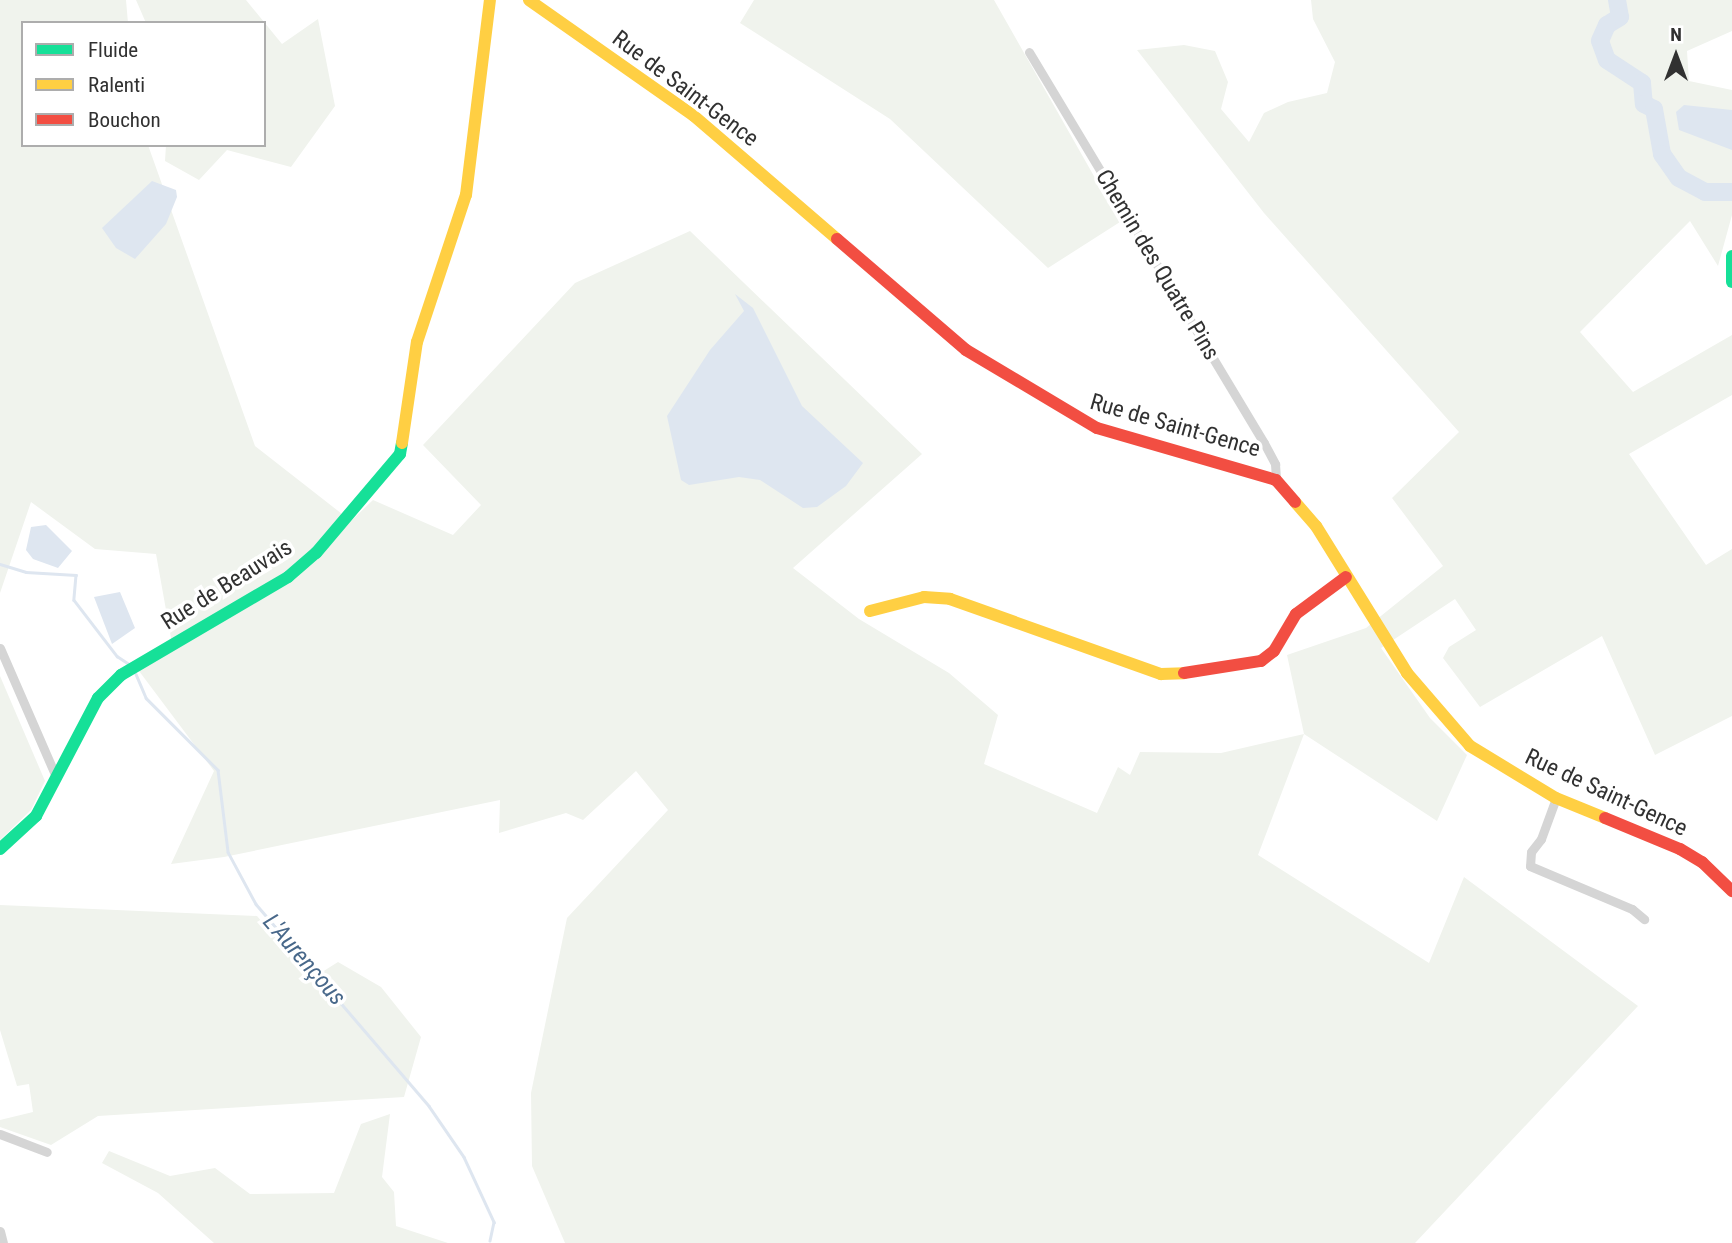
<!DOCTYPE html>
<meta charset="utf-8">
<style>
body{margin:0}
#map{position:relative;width:1732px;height:1243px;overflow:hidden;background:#fff;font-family:"Roboto Condensed",sans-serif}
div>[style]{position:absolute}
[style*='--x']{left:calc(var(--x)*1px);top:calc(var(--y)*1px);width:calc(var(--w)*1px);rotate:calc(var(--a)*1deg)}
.green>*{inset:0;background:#f0f3ed}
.water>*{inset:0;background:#dee6f0}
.stream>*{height:2.5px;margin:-1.25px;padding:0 1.25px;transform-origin:1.25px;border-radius:1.25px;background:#dee6f0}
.river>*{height:18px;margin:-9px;padding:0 9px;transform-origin:9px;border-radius:9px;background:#dee6f0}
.street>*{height:9px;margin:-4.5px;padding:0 4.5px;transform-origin:4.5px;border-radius:4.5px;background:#d5d5d5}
.fast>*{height:12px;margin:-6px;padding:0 6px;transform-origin:6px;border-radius:6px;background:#16e098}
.slow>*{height:12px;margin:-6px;padding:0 6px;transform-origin:6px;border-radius:6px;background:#ffcf43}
.jam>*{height:12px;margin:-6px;padding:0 6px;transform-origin:6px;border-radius:6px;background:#f24e42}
span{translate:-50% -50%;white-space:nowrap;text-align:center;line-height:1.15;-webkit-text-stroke:7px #fff;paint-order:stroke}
.street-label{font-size:23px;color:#313131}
.water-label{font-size:24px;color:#48688a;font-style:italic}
.legend{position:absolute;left:21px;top:21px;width:245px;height:126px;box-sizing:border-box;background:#fff;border:2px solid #adadad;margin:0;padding:9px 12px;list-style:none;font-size:21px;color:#313131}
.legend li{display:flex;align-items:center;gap:14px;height:35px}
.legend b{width:35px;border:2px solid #adadad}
.north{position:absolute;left:1641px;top:21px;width:70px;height:70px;-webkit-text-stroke:5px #fff;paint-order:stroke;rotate:0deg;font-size:19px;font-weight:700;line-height:28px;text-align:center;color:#313131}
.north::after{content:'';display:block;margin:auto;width:24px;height:32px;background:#313131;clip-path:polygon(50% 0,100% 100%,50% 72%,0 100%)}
</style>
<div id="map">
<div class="green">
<i style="clip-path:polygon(0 0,126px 0,128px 23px,23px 23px,23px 145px,148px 145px,255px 446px,351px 521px,373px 500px,453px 535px,481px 505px,423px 445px,575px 283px,690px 231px,922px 454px,793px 568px,859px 619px,949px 673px,998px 715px,984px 764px,1097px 813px,1118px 767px,1130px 775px,1140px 752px,1221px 753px,1304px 734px,1287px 655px,1366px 628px,1443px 566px,1392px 498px,1459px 432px,1264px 213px,1137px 50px,1184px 45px,1215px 51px,1228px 82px,1221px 109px,1249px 142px,1264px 113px,1288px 102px,1327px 93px,1335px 62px,1313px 19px,1311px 0,1732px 0,1732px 31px,1687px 51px,1689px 81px,1732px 90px,1732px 215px,1718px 266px,1690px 221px,1580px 332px,1633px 392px,1732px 335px,1732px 395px,1629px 454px,1706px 565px,1732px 549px,1732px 716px,1655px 755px,1602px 636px,1480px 707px,1443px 658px,1449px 647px,1476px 630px,1455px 599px,1381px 648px,1430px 718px,1467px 755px,1437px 821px,1304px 734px,1258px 855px,1429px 963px,1464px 877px,1638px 1006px,1415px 1243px,565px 1243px,532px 1166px,531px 1093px,567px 918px,668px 810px,636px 771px,583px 820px,566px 813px,499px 833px,500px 800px,224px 857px,171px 864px,214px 771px,139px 671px,173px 649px,156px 554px,95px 549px,31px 502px,0 593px)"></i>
<i style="clip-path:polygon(136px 0,246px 0,282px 44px,318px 19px,335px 106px,291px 167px,227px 150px,199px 180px,165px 161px,166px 145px,264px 145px,264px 23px,146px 23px)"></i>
<i style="clip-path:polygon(754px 0,994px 0,1120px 222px,1048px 268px,890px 119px,740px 23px)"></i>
<i style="clip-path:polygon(0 676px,45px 781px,31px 810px,0 840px)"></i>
<i style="clip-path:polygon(0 905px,257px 916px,311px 979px,338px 962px,381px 987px,421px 1037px,404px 1097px,98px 1116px,51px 1145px,0 1127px,0 1120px,33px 1112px,29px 1084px,17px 1086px,0 1030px)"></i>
<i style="clip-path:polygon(390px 1114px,382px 1177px,394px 1192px,396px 1226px,448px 1243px,214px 1243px,158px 1193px,102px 1163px,109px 1151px,170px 1176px,215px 1168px,250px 1194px,334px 1193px,361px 1124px)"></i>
</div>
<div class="water">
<i style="clip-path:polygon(1684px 105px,1732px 110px,1732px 150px,1679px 130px,1676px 112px)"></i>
<i style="clip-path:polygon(152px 181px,176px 190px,177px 197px,166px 224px,135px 259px,116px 248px,102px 228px)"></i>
<i style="clip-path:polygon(735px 294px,753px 308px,802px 406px,863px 463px,846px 486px,817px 507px,803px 508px,760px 480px,739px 477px,689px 485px,681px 480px,667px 416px,710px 350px,744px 311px)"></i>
<i style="clip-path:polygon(46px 525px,72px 551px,58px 568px,33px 559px,26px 550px,31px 527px)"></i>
<i style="clip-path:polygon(120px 592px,135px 628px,112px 644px,94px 597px)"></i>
</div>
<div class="stream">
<i style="--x:0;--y:564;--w:27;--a:17"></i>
<i style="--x:26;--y:572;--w:50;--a:3.4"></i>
<i style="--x:76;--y:575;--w:25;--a:95"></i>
<i style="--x:74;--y:600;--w:71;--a:52.5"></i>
<i style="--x:117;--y:656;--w:14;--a:34"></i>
<i style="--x:136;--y:674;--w:26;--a:67"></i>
<i style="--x:146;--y:698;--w:102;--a:45"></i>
<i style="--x:218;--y:770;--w:83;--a:83"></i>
<i style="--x:228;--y:852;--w:59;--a:61.7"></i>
<i style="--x:256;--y:904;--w:266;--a:49.4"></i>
<i style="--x:429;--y:1106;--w:62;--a:55.5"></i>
<i style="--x:464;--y:1157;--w:72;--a:65.2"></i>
<i style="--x:494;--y:1222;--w:19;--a:102"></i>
</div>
<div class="river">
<i style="--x:1617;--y:0;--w:17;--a:80"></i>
<i style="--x:1620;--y:17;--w:15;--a:148"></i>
<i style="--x:1607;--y:25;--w:17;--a:114"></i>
<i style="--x:1600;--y:41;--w:20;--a:70"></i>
<i style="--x:1607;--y:60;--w:42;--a:33.3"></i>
<i style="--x:1642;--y:83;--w:21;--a:85"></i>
<i style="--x:1644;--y:104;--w:11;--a:27"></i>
<i style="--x:1654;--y:109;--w:46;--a:79.9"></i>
<i style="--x:1662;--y:154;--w:29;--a:55"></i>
<i style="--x:1679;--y:178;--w:30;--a:28"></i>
<i style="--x:1705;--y:192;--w:27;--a:0"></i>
</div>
<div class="street">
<i style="--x:1029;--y:52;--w:456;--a:59"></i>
<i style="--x:1264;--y:443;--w:24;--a:62"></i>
<i style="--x:1275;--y:464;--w:16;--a:86"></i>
<i style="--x:0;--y:648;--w:141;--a:66.5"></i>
<i style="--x:1556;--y:798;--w:44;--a:110.1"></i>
<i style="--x:1541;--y:839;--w:16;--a:128"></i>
<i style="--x:1531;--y:852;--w:14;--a:94"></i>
<i style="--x:1530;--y:866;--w:111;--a:22.9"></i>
<i style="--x:1632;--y:909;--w:16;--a:40"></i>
<i style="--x:0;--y:1134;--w:50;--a:21"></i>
<i style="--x:0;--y:1231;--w:12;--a:76"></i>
</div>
<div class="fast">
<i style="--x:1732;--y:256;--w:26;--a:90"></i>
<i style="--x:0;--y:849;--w:49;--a:-42.5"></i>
<i style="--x:36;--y:816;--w:133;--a:-62.3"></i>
<i style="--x:98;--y:698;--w:33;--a:-45"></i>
<i style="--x:121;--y:675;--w:194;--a:-30.4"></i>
<i style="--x:288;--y:577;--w:37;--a:-41"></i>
<i style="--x:316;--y:553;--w:130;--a:-49.7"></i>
<i style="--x:400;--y:454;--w:11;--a:-80"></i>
</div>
<div class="slow">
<i style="--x:529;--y:0;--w:202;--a:35.1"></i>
<i style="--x:694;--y:116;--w:189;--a:40.7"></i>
<i style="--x:402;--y:443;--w:102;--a:-81.6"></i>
<i style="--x:417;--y:342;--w:155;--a:-71.6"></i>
<i style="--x:466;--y:195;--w:196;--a:-83"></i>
<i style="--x:1295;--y:502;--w:32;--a:49"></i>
<i style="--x:1316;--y:526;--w:173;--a:58.2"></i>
<i style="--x:1407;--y:673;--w:96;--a:49.2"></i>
<i style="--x:1470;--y:746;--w:100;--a:31.2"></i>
<i style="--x:1556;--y:798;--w:53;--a:22.2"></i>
<i style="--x:870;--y:611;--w:56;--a:-14.5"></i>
<i style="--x:924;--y:597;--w:26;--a:4"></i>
<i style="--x:950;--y:599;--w:224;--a:19.6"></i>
<i style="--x:1161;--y:674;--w:23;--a:-2"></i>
</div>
<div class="jam">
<i style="--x:837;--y:239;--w:170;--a:40.7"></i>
<i style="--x:966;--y:350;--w:152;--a:30.8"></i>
<i style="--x:1097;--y:428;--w:186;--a:16.2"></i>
<i style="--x:1276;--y:480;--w:29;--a:49"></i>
<i style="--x:1184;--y:673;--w:78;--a:-8.9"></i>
<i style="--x:1261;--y:661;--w:16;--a:-38"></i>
<i style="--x:1274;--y:651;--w:43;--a:-59.3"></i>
<i style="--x:1296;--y:614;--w:62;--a:-36.5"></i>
<i style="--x:1605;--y:818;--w:81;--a:22.5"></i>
<i style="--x:1680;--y:849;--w:26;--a:31"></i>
<i style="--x:1702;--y:862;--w:42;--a:44"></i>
</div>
<div class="street-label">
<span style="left:685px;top:89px;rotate:37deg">Rue de Saint-Gence</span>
<span style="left:1157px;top:265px;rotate:59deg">Chemin des Quatre Pins</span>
<span style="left:1175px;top:426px;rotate:16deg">Rue de Saint-Gence</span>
<span style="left:227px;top:585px;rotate:-32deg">Rue de Beauvais</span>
<span style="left:1606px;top:793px;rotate:25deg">Rue de Saint-Gence</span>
</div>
<div class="water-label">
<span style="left:304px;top:960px;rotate:49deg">L'Aurençous</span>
</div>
<ul class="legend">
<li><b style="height:9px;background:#16e098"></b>Fluide</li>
<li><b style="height:9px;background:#ffcf43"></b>Ralenti</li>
<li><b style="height:9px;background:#f24e42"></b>Bouchon</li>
</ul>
<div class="north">N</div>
</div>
